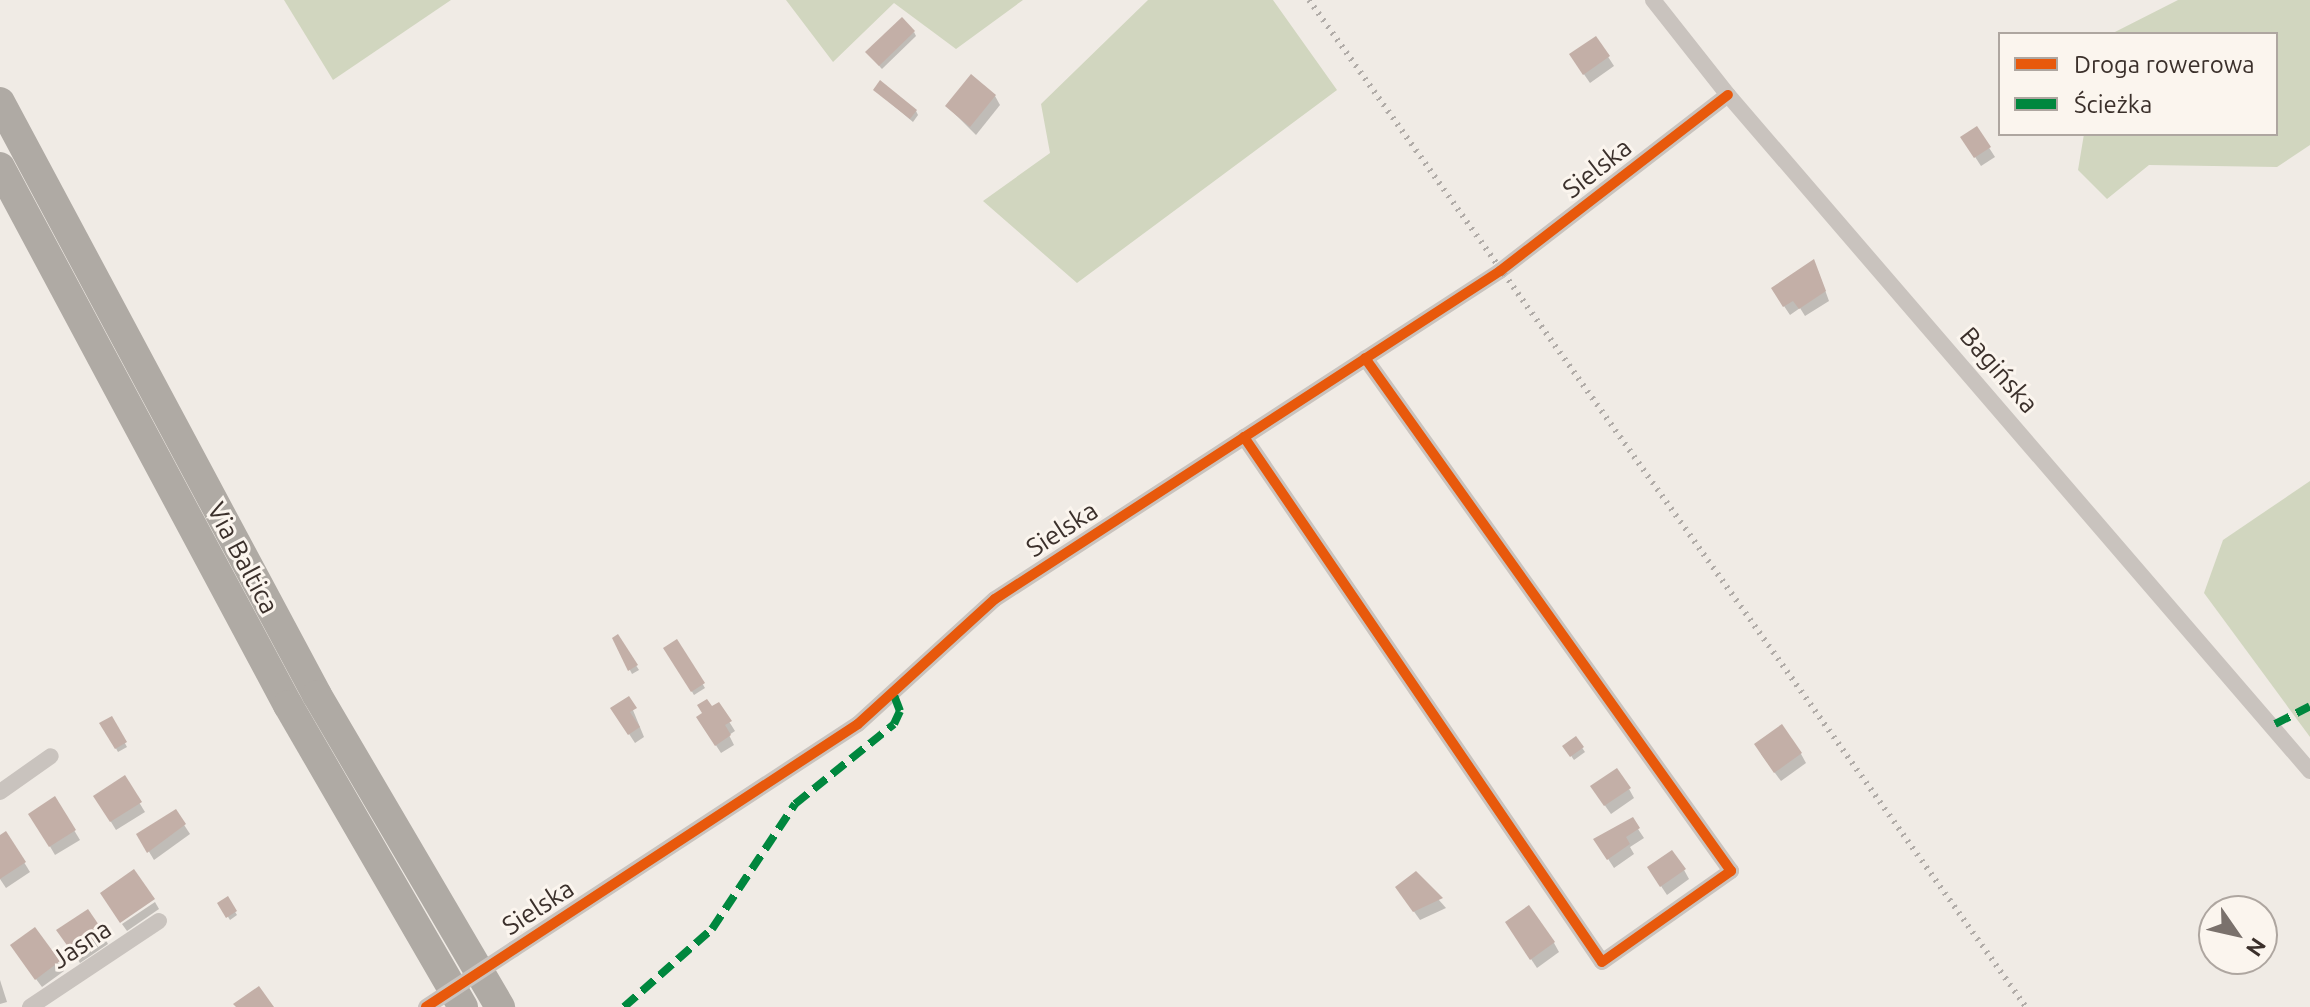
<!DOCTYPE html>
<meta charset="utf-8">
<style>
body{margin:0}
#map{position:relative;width:2310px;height:1007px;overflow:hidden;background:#f0ebe5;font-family:Ubuntu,sans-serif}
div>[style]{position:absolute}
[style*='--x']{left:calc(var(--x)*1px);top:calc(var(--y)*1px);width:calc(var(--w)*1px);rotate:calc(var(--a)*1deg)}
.green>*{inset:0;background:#d1d6bf}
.shadow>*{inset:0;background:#0003}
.building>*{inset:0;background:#c3afa7}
.street>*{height:16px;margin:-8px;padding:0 8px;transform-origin:8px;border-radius:8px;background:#c9c3be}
.highway>*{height:30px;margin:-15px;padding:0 15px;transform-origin:15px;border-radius:15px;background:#afaaa4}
.rail>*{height:6px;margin-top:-3px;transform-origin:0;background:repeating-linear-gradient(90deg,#b1aca8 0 2px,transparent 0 8px)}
.street-bridge>*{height:16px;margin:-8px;padding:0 8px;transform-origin:8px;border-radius:8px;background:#c9c3be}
.quiet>*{height:8px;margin-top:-4px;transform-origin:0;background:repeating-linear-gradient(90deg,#00873e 0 16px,transparent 0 24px)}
.cycleway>*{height:10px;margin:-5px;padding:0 5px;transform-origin:5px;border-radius:5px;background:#e8590c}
span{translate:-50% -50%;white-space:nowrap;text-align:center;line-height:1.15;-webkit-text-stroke:6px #fbf5ee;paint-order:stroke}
.street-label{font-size:26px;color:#3b302b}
.legend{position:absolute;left:1998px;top:32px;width:280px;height:104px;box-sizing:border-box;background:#fbf5ee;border:2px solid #aea6a0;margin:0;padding:10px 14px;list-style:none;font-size:24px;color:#3b302b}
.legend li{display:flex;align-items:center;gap:16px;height:40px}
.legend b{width:40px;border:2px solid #aea6a0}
.north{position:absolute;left:2198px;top:895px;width:80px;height:80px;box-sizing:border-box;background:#fbf5ee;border:2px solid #aea6a0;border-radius:50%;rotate:124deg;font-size:22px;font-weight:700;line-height:32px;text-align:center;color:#3b302b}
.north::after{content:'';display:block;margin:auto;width:28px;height:36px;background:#7a716c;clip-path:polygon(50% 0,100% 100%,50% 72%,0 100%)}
</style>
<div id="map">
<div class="green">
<i style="clip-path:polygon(284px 0,451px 0,333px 80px)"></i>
<i style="clip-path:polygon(786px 0,1023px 0,956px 49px,894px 3px,833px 62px)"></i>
<i style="clip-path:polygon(1148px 0,1273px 0,1337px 90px,1077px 283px,983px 201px,1050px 153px,1041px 104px)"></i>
<i style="clip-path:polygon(2178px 0,2310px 0,2310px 145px,2277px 167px,2149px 165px,2107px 199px,2078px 170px,2084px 134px,2276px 134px,2276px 34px,2111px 34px)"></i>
<i style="clip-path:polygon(2310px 481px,2310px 737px,2204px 593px,2223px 540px)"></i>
</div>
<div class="shadow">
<i style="clip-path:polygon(914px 32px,916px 36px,882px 69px,870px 56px)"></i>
<i style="clip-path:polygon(1596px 38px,1614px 66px,1590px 83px,1577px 64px)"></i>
<i style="clip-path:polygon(875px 90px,916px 111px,918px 115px,913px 122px)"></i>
<i style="clip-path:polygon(995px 96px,1000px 105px,976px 135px,947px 106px)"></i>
<i style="clip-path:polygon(1977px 129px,1995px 157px,1981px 166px,1968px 146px)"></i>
<i style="clip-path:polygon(1818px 271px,1829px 301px,1805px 316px,1800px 308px,1790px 315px,1778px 297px)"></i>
<i style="clip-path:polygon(618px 637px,639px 670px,632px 674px,614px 639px)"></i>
<i style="clip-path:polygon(677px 642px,705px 688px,694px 695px,666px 648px)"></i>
<i style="clip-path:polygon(628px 698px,644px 737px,635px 743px,618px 717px)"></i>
<i style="clip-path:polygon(718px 704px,735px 731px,729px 735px,734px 745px,721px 753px,704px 727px,705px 713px)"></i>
<i style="clip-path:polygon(111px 718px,127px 747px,118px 752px,102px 724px)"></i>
<i style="clip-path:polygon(1576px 739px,1585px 752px,1574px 760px,1565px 747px)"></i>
<i style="clip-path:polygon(1761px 754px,1801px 754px,1806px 763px,1781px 781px)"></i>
<i style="clip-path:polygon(124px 778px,145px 812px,116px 830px,95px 796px)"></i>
<i style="clip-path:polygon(1629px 789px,1634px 798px,1611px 814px,1598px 796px)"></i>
<i style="clip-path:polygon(55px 799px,80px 840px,55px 855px,31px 814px)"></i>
<i style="clip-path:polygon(175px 811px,190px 834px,154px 860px,139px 835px)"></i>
<i style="clip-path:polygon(1632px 820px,1644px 838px,1630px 847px,1634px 854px,1614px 868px,1601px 848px)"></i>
<i style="clip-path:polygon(6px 833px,30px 872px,6px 888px,0 879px,0 837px)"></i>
<i style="clip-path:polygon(1684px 870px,1689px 879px,1667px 895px,1655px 877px)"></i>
<i style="clip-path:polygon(1416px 874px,1446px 908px,1420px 920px,1403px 896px)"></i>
<i style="clip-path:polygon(227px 899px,237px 915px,230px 920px,220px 904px)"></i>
<i style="clip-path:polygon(155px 902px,159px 909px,127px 931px,122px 924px)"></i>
<i style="clip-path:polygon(34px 930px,64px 971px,42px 987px,18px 955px)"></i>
<i style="clip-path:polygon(1513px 932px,1554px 943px,1559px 952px,1537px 968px)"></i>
<i style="clip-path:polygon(103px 935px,108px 944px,80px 963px,64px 939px)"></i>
<i style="clip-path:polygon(0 980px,7px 1002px,0 1004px)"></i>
</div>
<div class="building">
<i style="clip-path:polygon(902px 17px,915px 31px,879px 66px,865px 52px)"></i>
<i style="clip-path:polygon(1596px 36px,1610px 56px,1583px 75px,1569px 54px)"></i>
<i style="clip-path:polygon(971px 74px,996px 95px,970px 127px,945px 106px)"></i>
<i style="clip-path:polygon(880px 80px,917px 110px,910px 119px,873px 90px)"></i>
<i style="clip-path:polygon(1977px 126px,1991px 147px,1974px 158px,1960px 137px)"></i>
<i style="clip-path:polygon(1814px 259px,1826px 291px,1799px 309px,1793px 301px,1783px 307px,1771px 288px)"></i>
<i style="clip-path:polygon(618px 634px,638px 665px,628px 671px,612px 638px)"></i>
<i style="clip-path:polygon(677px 639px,705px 683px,691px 692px,663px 648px)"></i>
<i style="clip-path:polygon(629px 696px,637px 708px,630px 712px,640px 727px,628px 735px,610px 708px)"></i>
<i style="clip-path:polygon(707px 699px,712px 706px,719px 702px,732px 721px,725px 725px,731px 735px,715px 746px,696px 717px,702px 713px,697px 705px)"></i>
<i style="clip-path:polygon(112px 716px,127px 742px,115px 749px,99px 723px)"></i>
<i style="clip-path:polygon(1782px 724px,1802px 753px,1774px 773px,1754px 744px)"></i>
<i style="clip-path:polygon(1576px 736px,1584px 747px,1570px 757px,1562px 746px)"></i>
<i style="clip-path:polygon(1617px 768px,1631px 788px,1604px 806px,1590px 786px)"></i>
<i style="clip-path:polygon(125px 775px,142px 802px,110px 822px,93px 796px)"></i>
<i style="clip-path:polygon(55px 796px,76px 830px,49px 847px,28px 814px)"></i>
<i style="clip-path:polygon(176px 809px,186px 824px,147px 853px,136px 834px)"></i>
<i style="clip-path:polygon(1633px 817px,1640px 828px,1626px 837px,1630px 844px,1607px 860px,1593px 839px)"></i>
<i style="clip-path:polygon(6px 831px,26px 862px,0 879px,0 835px)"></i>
<i style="clip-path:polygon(1672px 850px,1686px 869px,1660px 887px,1647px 867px)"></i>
<i style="clip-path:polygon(134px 869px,155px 899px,120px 923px,100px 893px)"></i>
<i style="clip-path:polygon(1416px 871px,1443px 898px,1413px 912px,1395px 887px)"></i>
<i style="clip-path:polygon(228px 896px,237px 911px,226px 918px,217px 903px)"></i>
<i style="clip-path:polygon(1529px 905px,1555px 942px,1530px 960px,1505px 922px)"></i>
<i style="clip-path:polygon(88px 909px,105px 934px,74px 955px,56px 930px)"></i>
<i style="clip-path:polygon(35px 927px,60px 961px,35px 980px,10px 945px)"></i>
<i style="clip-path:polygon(259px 986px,274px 1007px,236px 1007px,233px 1004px)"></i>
</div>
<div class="street">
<i style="--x:1653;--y:0;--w:121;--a:51.7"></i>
<i style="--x:1728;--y:95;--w:892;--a:49.27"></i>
<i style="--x:1244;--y:437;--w:635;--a:55.71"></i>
<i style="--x:1602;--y:962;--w:158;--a:-35.2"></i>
<i style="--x:1731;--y:871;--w:630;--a:-125.51"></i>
<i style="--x:0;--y:792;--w:62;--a:-35.2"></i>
<i style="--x:514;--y:949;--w:411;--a:-33.2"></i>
<i style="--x:858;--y:724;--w:185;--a:-42.4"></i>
<i style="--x:995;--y:599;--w:602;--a:-33"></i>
<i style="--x:1500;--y:271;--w:288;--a:-37.7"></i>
<i style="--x:30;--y:1007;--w:155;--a:-33.7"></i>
</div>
<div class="highway">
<i style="--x:0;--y:102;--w:672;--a:61.87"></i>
<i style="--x:317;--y:695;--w:362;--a:59.6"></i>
<i style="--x:0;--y:167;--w:610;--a:61.84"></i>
<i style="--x:288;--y:705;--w:349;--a:59.9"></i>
</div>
<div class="rail">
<i style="--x:1309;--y:0;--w:1236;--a:54.55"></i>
</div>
<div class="street-bridge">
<i style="--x:426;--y:1007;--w:105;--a:-33.4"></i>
</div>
<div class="quiet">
<i style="--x:2275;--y:724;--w:39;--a:-27"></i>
<i style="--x:624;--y:1007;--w:118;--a:-41.6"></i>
<i style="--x:712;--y:929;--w:150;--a:-56.4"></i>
<i style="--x:795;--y:804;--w:127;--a:-38.9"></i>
<i style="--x:894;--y:724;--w:14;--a:-65"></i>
<i style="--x:900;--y:711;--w:19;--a:-111"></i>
</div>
<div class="cycleway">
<i style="--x:1244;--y:437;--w:635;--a:55.71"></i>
<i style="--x:1602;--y:962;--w:158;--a:-35.2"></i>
<i style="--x:1731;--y:871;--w:630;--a:-125.51"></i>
<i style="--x:426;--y:1007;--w:516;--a:-33.23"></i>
<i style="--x:858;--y:724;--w:185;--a:-42.4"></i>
<i style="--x:995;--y:599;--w:602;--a:-33"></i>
<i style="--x:1500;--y:271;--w:288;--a:-37.7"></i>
</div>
<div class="street-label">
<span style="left:1597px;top:168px;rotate:-38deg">Sielska</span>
<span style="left:1999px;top:370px;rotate:49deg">Bagińska</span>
<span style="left:1062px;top:529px;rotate:-33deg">Sielska</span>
<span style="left:243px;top:558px;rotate:62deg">Via Baltica</span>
<span style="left:538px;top:907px;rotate:-33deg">Sielska</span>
<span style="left:81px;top:944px;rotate:-34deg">Jasna</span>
</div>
<ul class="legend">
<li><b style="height:10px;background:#e8590c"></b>Droga rowerowa</li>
<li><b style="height:10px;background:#00873e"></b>Ścieżka</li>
</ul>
<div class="north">N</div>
</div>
